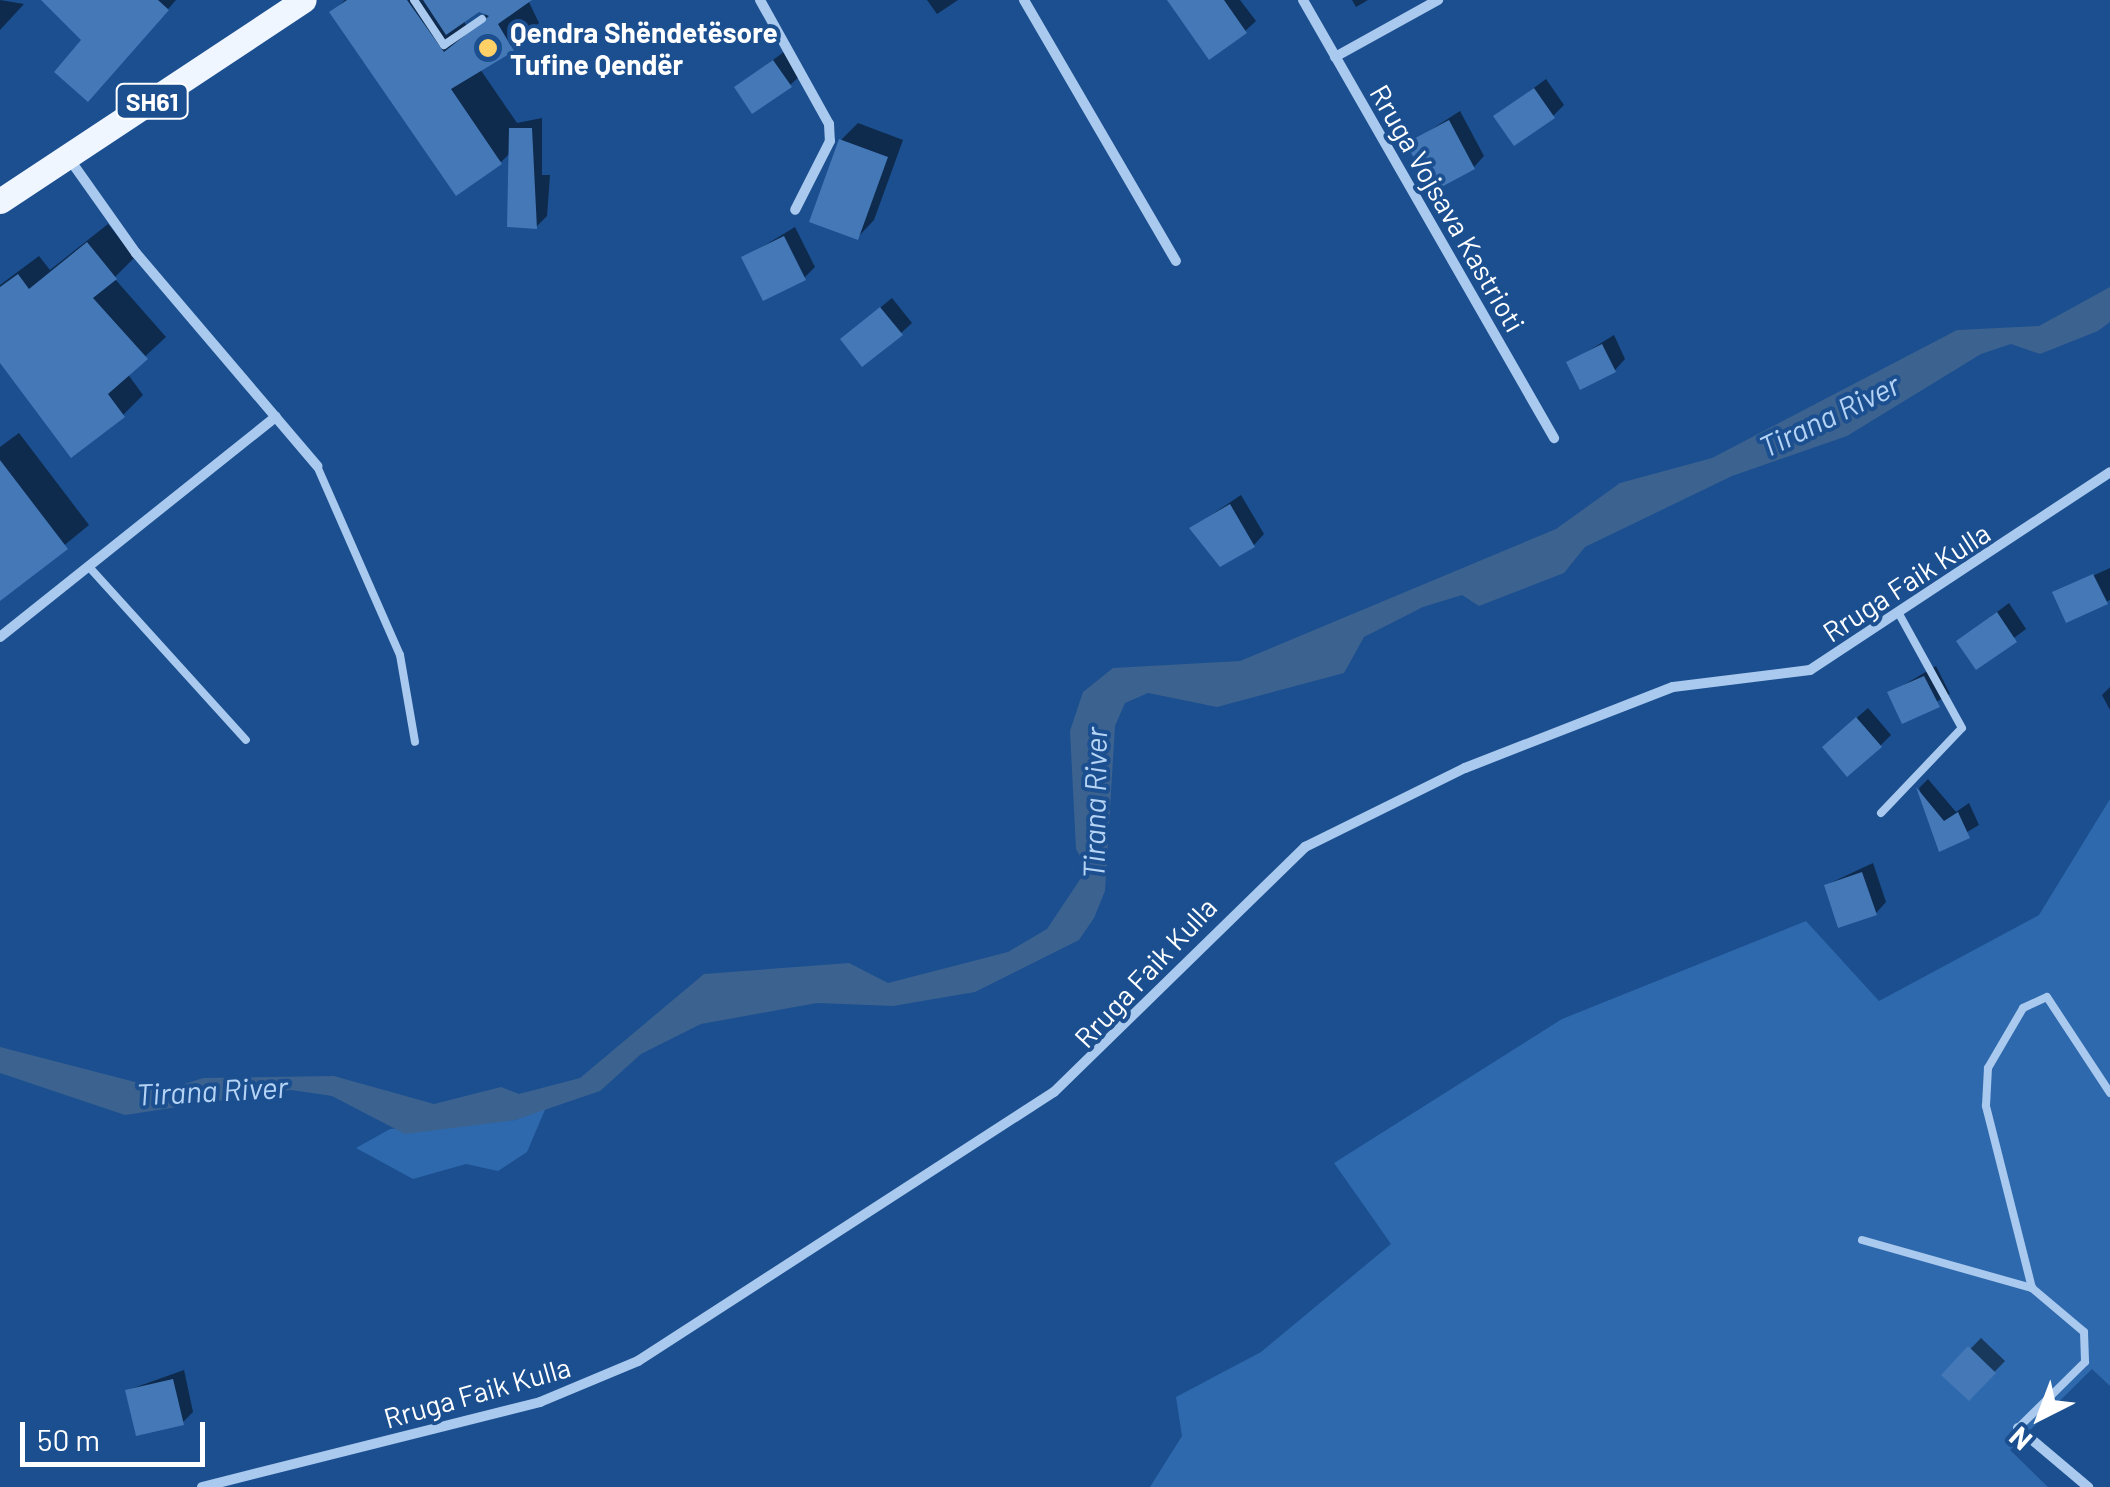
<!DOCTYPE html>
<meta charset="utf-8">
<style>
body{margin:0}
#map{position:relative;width:2110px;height:1487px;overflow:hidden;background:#1b4f8f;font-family:Barlow,sans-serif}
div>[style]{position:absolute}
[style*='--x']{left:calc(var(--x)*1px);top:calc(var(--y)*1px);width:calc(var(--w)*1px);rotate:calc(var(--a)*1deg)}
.green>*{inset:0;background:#2e69ad}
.water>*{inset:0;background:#3c6290}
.shadow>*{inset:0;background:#0007}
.building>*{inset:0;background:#4478b7}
.service>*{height:8px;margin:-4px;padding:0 4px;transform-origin:4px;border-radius:4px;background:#a9c9ee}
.minor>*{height:10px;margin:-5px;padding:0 5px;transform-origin:5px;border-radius:5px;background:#a9c9ee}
.primary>*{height:25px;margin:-12.5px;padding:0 12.5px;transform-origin:12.5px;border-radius:12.5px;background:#f0f6ff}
.dots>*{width:28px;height:28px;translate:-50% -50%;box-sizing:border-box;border:5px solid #1b4f8f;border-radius:50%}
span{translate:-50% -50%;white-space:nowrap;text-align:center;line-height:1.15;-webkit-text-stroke:8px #1b4f8f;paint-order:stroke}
.shield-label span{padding:2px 8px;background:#1b4f8f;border:2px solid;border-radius:8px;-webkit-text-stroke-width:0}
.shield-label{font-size:25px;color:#fff;font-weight:700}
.poi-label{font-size:28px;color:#fff;font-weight:700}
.left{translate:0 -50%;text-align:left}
.street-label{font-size:28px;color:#fff}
.water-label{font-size:30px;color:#b5d3f5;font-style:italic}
.north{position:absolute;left:1990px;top:1367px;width:100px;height:100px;-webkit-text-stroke:8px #1b4f8f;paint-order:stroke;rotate:222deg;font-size:28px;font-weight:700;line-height:40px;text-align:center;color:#fff}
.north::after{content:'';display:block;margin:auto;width:35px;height:45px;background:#fff;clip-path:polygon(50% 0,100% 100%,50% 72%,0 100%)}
.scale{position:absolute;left:20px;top:1422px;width:185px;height:45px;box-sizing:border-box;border:5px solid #fff;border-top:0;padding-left:12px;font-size:30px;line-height:35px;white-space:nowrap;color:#fff;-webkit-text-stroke:8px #1b4f8f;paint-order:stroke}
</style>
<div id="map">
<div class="green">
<i style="clip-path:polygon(2110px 799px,2110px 1386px,2092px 1369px,2010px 1450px,2048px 1487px,1150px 1487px,1182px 1436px,1176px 1397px,1261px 1352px,1391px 1244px,1334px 1163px,1562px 1019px,1806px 921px,1879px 1001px,2039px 915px)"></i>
<i style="clip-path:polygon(547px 1105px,527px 1152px,498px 1171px,466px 1164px,413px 1179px,356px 1148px,390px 1129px,515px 1120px)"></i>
</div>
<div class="water">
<i style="clip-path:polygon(2110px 287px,2110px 322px,2098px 331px,2040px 354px,2011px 344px,1981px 354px,1847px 436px,1732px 476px,1585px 547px,1564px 573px,1479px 606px,1462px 595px,1423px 607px,1364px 637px,1344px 673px,1217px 707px,1148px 693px,1125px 703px,1115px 726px,1105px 891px,1094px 918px,1079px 940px,975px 992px,893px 1006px,817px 1003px,701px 1024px,641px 1054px,600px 1091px,515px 1120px,405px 1134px,332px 1096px,291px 1090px,125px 1115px,0 1073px,0 1047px,166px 1090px,203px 1078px,334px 1076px,434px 1104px,501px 1087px,519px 1094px,580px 1078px,704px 974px,849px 963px,888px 983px,1008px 952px,1047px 929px,1087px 869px,1076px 849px,1070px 731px,1083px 692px,1113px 668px,1240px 661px,1556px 529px,1620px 483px,1712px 458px,1957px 330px,2039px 326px)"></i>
</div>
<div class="shadow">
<i style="clip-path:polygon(0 0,24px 4px,0 30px)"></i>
<i style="clip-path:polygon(45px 0,176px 0,99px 88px,85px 40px)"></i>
<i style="clip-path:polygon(evenodd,345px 0,528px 0,539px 23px,480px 69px,517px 123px,542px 118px,542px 175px,550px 175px,547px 216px,536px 227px,511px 152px,501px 162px,332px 12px,345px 0,482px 8px,486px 18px,468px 28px,463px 20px,482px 8px)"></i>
<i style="clip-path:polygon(927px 0,958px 0,937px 14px)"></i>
<i style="clip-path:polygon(1170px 0,1240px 0,1256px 21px,1245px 31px)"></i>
<i style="clip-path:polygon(1352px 0,1368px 0,1356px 7px)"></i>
<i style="clip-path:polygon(785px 51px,801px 75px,790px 85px,737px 87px)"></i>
<i style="clip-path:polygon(1546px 79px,1564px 105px,1553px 116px,1496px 116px)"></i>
<i style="clip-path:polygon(1460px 111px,1484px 156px,1474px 167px,1409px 144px)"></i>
<i style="clip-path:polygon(858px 123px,903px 140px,874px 220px,858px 237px,841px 140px)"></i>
<i style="clip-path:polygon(108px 224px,135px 257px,114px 278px,166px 337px,127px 373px,143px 395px,123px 415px,0 359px,0 285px,39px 256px,50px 270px)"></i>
<i style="clip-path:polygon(795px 227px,815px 267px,804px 278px,744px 258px)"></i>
<i style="clip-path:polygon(892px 298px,912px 323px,901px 333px,854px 329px)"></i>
<i style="clip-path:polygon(1614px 335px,1625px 359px,1615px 370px,1569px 363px)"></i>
<i style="clip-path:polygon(19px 433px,89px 525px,0 598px,0 447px)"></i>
<i style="clip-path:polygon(1241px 495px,1264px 534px,1254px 545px,1192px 528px)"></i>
<i style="clip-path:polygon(2110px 568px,2110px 600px,2067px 620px,2055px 593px)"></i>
<i style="clip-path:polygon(2009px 603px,2026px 629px,1976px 666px,1959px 641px)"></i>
<i style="clip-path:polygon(1936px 666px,1950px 694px,1903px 721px,1890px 693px)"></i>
<i style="clip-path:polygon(2110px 687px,2110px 710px,2102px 695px)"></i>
<i style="clip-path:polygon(1868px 708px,1891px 735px,1880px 746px,1836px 736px)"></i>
<i style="clip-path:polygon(1928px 779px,1956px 812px,1969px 803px,1979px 825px,1940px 848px,1919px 788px)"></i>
<i style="clip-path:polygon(1873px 863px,1886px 902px,1876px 913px,1826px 885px)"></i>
<i style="clip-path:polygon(1981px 1338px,2005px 1361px,1969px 1398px,1945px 1375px)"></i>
<i style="clip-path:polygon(184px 1370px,193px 1412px,182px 1423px,128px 1390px)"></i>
</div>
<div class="building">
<i style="clip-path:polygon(41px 0,158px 0,169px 10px,88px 102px,54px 72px,81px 40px)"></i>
<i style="clip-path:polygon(347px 0,407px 0,444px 52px,489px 16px,479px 12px,446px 35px,423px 0,532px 0,498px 24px,514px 51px,451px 89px,502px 164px,456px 196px,329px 12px)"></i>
<i style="clip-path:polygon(1167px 0,1224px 0,1247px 33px,1209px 60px)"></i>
<i style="clip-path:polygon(773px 60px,792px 87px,752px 114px,734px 87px)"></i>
<i style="clip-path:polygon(1534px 88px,1555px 118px,1514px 146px,1493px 116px)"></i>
<i style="clip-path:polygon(1449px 120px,1475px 169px,1432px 192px,1406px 143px)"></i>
<i style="clip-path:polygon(509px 128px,532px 128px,537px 229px,507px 227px)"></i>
<i style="clip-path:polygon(839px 139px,888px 157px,858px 240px,809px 222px)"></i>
<i style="clip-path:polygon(784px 236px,806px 280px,763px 301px,741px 257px)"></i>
<i style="clip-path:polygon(87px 242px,117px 279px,93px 298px,148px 359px,108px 394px,125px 417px,71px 458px,0 363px,0 287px,18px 274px,29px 289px)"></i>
<i style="clip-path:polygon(880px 307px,903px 335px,862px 367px,840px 339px)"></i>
<i style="clip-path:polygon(1602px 344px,1616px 372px,1580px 390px,1566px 362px)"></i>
<i style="clip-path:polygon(0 460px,68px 549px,0 601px)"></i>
<i style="clip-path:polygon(1230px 504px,1255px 547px,1220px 567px,1189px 528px)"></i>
<i style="clip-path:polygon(2093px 574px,2108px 604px,2066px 623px,2052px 592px)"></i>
<i style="clip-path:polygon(1997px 612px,2017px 642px,1976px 670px,1956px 641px)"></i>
<i style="clip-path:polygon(1924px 676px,1940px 707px,1902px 724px,1887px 692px)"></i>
<i style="clip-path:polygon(1856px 717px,1882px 747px,1847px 777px,1822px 747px)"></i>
<i style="clip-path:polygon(1916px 787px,1944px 821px,1958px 812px,1970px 838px,1939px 852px)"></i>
<i style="clip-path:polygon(1862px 872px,1877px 915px,1838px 928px,1824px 885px)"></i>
<i style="clip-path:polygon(1968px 1346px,1996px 1373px,1969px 1401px,1941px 1375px)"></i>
<i style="clip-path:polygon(173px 1379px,184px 1425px,136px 1436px,125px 1390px)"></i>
</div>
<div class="service">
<i style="--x:414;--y:0;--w:54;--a:56.3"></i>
<i style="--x:444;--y:45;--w:46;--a:-34.4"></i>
<i style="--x:317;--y:466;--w:206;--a:66.3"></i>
<i style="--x:400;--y:655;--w:88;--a:80.2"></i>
<i style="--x:90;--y:568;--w:232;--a:47.8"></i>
<i style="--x:1881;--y:813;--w:117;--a:-46.4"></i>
<i style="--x:1962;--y:728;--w:130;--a:-118.9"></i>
<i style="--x:1862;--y:1240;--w:177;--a:15.8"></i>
<i style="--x:2032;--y:1288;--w:68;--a:40.2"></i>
<i style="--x:2084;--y:1332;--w:30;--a:88"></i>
<i style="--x:2085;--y:1362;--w:94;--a:135.4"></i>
<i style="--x:2032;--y:1288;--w:188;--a:-104.2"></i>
<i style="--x:1986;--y:1106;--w:38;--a:-87"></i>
<i style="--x:1988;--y:1068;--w:69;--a:-59.7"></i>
<i style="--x:2023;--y:1008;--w:26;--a:-25"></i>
<i style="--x:2047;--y:997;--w:115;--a:56.7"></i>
</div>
<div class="minor">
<i style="--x:760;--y:0;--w:142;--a:60.9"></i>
<i style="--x:829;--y:124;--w:17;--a:87"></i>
<i style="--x:830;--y:141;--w:77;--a:116.9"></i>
<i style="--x:1024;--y:0;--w:302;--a:59.8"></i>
<i style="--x:1303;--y:0;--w:505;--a:60.18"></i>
<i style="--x:1335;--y:57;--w:118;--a:-29"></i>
<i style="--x:68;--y:157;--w:118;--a:54.7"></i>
<i style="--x:136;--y:253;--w:280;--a:49.6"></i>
<i style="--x:0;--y:637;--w:353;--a:-38.6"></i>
<i style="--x:2018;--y:1428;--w:92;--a:40.1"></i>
<i style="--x:202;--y:1487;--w:349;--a:-14.1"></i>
<i style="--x:540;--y:1402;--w:106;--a:-22.7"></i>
<i style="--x:638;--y:1361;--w:495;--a:-32.9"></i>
<i style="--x:1054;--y:1092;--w:351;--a:-44.3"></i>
<i style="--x:1305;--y:847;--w:178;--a:-26.3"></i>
<i style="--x:1465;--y:768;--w:223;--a:-21.3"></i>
<i style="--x:1673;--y:687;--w:138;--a:-7.1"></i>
<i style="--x:1810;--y:670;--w:359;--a:-33.4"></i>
</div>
<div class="primary">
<i style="--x:0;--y:201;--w:364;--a:-33.5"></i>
</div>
<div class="dots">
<i style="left:488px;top:48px;background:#ffd166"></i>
</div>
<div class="shield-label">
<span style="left:152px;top:101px">SH61</span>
</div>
<div class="poi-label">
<span class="left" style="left:510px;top:48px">Qendra Shëndetësore<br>Tufine Qendër</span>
</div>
<div class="street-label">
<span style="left:1448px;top:208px;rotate:60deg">Rruga Vojsava Kastrioti</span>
<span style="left:1906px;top:582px;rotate:-33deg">Rruga Faik Kulla</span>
<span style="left:1145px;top:972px;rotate:-47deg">Rruga Faik Kulla</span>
<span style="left:477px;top:1392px;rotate:-16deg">Rruga Faik Kulla</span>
</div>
<div class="water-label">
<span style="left:1829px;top:415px;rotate:-26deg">Tirana River</span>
<span style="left:1094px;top:803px;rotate:-89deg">Tirana River</span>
<span style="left:212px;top:1090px;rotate:-3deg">Tirana River</span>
</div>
<div class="north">N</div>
<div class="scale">50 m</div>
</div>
